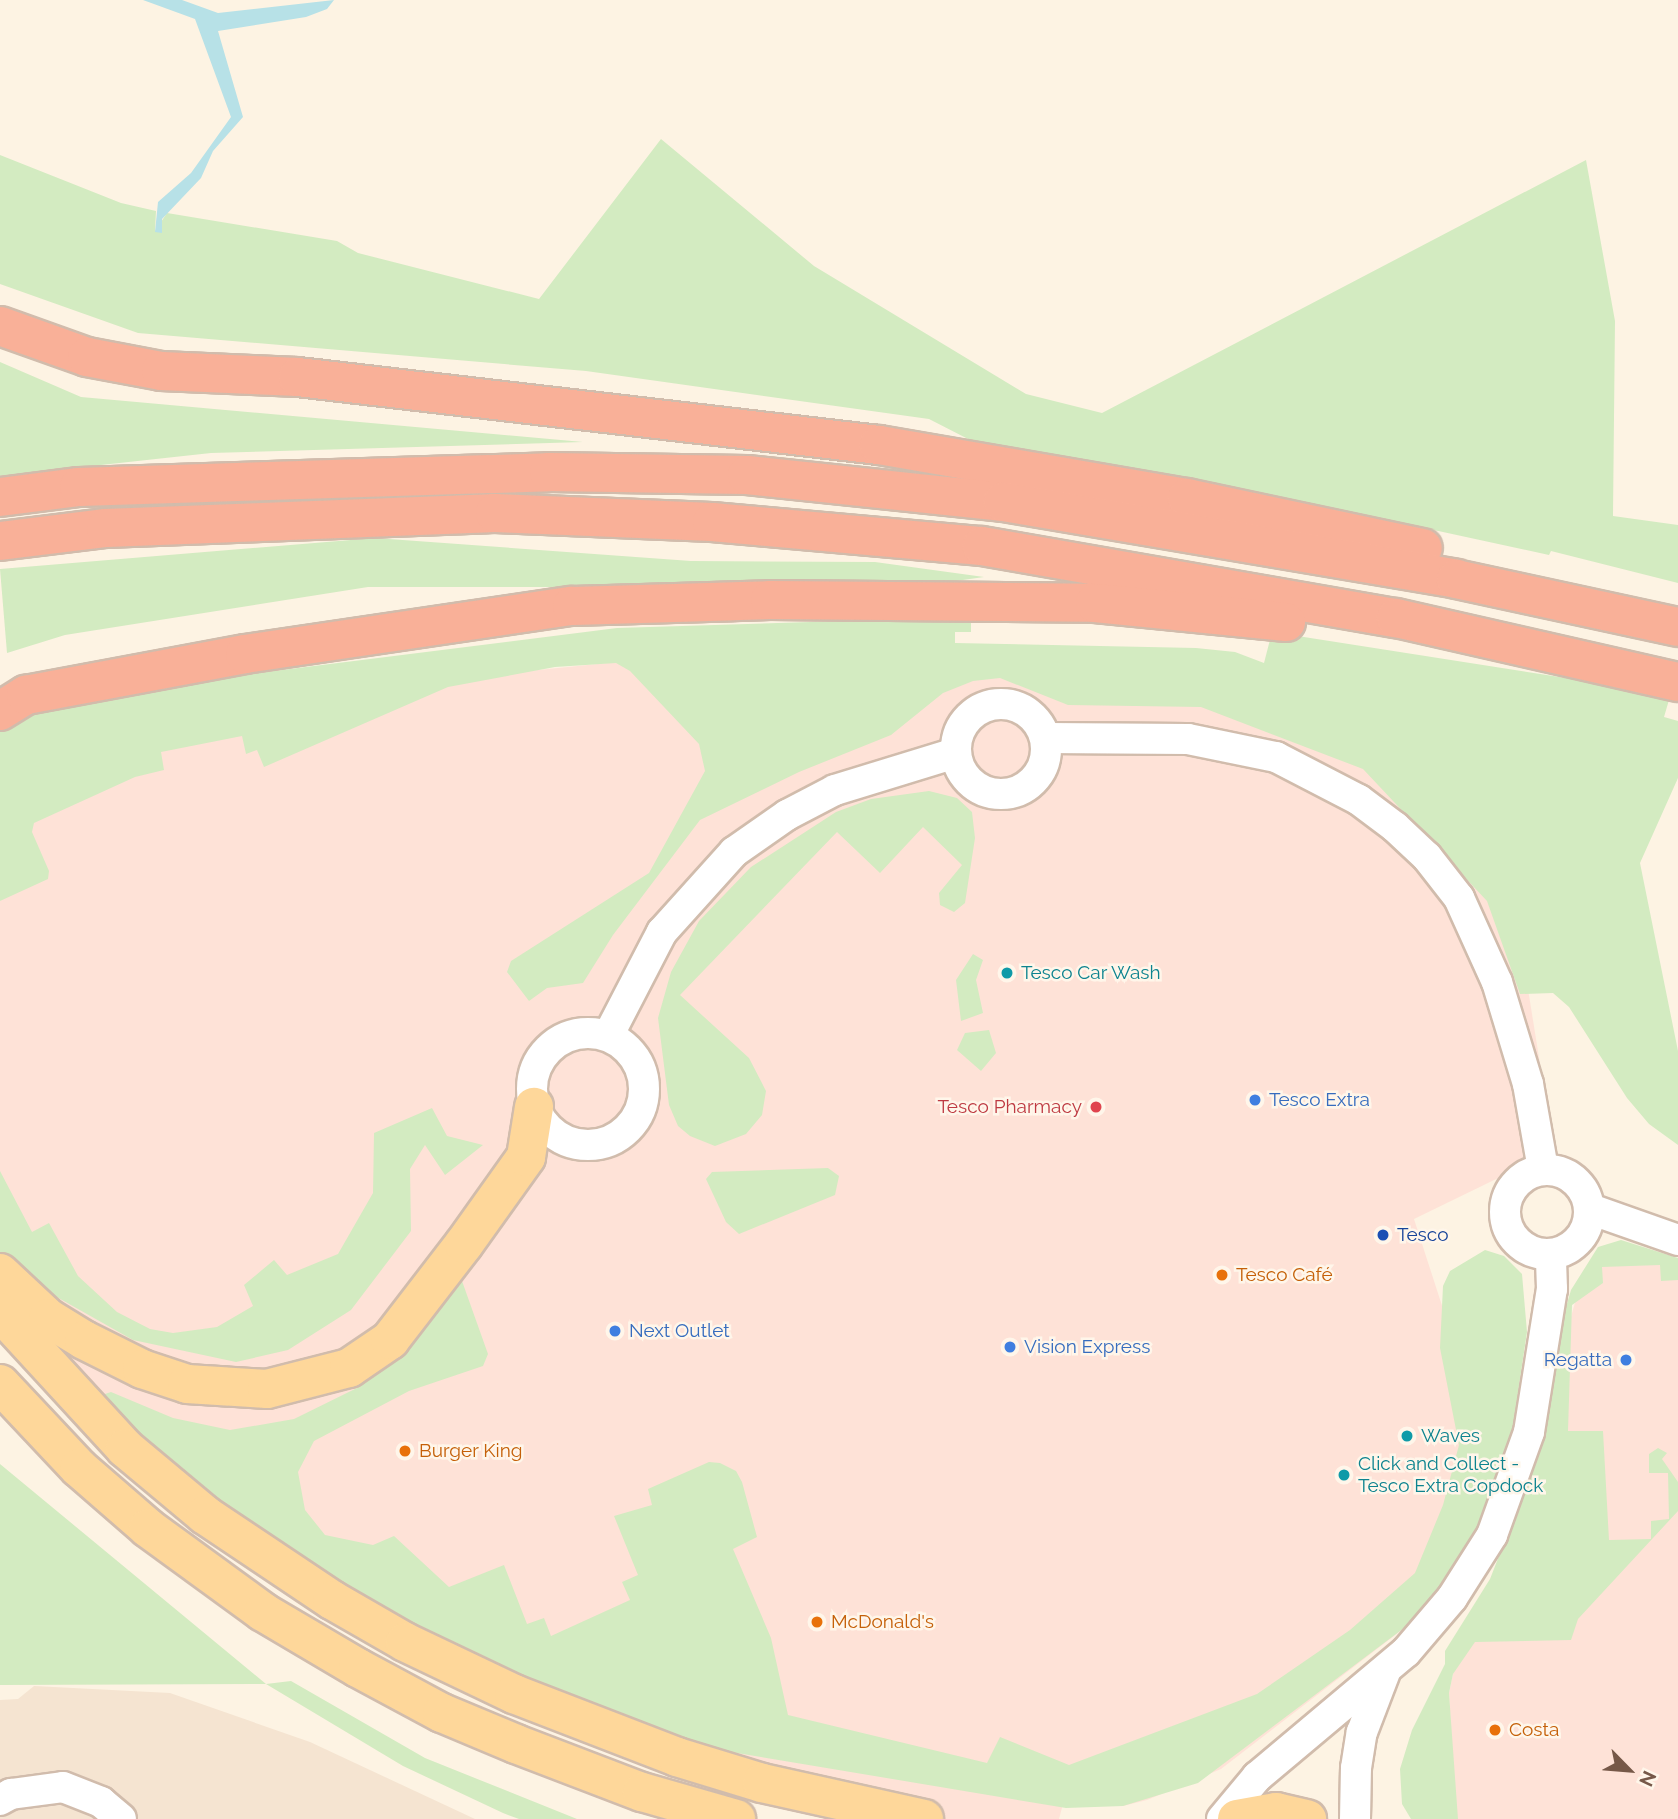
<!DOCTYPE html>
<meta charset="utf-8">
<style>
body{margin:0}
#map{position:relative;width:1678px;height:1819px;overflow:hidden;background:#fdf3e3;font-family:Raleway,sans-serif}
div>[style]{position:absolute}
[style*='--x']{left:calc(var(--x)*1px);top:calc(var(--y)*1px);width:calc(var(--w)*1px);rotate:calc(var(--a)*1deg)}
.residential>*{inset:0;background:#f5e4d1}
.commercial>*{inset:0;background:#fee2d7}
.green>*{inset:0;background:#d3ebc1}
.water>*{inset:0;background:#b7e1e7}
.roads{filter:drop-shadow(2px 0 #d1bcac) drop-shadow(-2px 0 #d1bcac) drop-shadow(0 2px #d1bcac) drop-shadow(0 -2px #d1bcac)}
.street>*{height:30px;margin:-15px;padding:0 15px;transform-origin:15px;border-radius:15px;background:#fff}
.street>.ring{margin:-15px;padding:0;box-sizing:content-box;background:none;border:30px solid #fff;border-radius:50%}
.primary>*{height:38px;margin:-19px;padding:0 19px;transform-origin:19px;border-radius:19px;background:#fed79a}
.highway>*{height:38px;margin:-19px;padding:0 19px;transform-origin:19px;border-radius:19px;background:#f9b098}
.dots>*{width:19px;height:19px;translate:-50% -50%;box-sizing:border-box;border:4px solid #fff6ea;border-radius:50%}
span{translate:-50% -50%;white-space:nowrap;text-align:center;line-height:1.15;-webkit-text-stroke:5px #fff6ea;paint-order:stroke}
.culture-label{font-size:19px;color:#0d838f}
.left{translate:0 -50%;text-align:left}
.shop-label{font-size:19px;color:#366cbe}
.right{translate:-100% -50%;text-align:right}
.health-label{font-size:19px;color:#be3a42}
.transit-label{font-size:19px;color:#164399}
.food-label{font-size:19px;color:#c56008}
.north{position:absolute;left:1594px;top:1735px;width:70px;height:70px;-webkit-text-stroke:5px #fff6ea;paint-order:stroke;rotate:115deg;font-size:19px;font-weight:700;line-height:28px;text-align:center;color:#765848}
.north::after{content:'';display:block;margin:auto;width:24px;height:32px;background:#765848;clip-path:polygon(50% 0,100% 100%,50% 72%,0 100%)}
</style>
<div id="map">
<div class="residential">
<i style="clip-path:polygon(34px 1686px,170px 1693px,310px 1742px,475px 1819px,0 1819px,0 1700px,18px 1699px)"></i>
</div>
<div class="commercial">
<i style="clip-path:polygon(795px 644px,1240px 710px,1353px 750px,1506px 852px,1554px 1151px,1414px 1219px,1477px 1414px,1416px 1619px,1221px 1769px,1147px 1800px,1123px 1806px,1063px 1804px,1059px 1819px,941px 1819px,677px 1757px,125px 1448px,0 1311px,0 832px,26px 779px,322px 692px)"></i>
<i style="clip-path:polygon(1597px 1256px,1678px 1266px,1678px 1819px,1456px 1819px,1449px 1693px,1453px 1674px,1531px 1495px,1565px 1338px,1580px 1285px)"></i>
</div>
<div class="green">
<i style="clip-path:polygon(661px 139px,814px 266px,1026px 394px,1102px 413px,1586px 160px,1615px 321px,1613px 516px,1678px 525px,1678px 583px,1551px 551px,1549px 555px,1240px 488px,972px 441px,929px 419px,586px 371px,138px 333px,0 284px,0 155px,121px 203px,156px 211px,155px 231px,167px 213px,337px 241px,358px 253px,539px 299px)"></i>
<i style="clip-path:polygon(0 362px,81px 397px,583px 442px,211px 453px,0 476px)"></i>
<i style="clip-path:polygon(375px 538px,691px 561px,875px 562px,984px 577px,913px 587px,368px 587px,65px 635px,7px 653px,0 569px)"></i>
<i style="clip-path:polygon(971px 617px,971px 632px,955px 632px,955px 643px,1196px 648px,1235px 652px,1264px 663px,1272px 632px,1611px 685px,1669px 700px,1664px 717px,1678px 721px,1678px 778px,1640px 863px,1678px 1051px,1678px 1145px,1649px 1124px,1627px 1098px,1569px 1007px,1553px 993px,1520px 994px,1487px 901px,1363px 769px,1201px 707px,1068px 705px,1000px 678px,973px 681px,943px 693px,891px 735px,799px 772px,700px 820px,613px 935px,583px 983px,547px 988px,529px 1001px,507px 972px,511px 961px,649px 873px,705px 771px,699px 744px,630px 671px,616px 663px,555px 667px,448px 687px,264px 767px,257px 750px,246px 754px,242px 736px,161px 752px,164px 770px,135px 777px,34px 823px,32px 832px,49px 871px,48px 879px,0 901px,0 728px,60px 705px,234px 676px,617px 628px)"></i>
<i style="clip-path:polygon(929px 791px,957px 798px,972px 812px,975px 838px,965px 903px,954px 912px,940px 905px,939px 893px,962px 865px,923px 827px,880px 873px,837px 832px,680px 995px,749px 1058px,766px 1091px,762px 1115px,746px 1134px,715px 1146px,690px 1136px,678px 1126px,669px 1105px,658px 1018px,671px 972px,699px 921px,751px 867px,836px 812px,871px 799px)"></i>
<i style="clip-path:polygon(973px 954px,983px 960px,976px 980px,983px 1013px,961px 1021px,956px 980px)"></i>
<i style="clip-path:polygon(989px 1030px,996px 1053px,981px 1071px,957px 1050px,965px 1033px)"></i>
<i style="clip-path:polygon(432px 1108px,447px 1136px,483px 1145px,445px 1175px,425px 1145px,410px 1169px,411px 1231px,351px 1310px,288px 1350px,236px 1362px,133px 1340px,0 1265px,0 1171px,32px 1232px,49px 1223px,78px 1276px,117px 1312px,150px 1329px,173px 1333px,217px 1327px,253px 1306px,244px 1285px,274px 1260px,287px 1275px,338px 1254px,373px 1193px,374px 1133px)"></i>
<i style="clip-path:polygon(828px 1168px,839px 1176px,835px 1195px,739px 1234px,726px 1222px,706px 1179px,712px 1172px)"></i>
<i style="clip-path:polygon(1621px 1240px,1678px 1258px,1678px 1280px,1661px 1281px,1660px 1265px,1602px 1267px,1603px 1283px,1572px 1305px,1568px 1431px,1603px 1431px,1609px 1540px,1651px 1539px,1651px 1521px,1669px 1519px,1668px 1473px,1649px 1473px,1649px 1454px,1658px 1448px,1667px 1453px,1662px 1459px,1678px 1482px,1678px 1511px,1578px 1619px,1571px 1640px,1475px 1642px,1453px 1674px,1449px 1693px,1458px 1819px,1411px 1819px,1402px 1804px,1400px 1769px,1412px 1730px,1445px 1664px,1445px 1651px,1490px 1579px,1533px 1469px,1557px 1338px,1571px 1290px,1598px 1247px)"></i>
<i style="clip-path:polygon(1485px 1250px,1504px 1256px,1522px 1274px,1527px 1332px,1513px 1426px,1492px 1499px,1465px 1552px,1416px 1619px,1198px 1783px,1123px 1806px,1066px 1808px,677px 1743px,400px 1629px,154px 1464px,99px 1396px,111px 1392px,173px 1418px,230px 1430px,294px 1419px,361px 1386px,415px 1339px,454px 1280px,462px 1281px,488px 1354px,483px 1366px,409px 1391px,314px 1441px,298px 1472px,305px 1510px,325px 1535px,373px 1545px,394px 1536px,449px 1587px,504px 1565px,527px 1624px,544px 1618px,551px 1636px,630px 1600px,622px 1582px,638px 1575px,614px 1516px,652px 1505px,648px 1489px,709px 1462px,720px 1463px,736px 1471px,742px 1482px,757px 1537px,733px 1549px,771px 1638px,788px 1715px,987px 1763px,1000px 1737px,1069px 1765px,1257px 1694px,1350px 1630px,1415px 1573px,1443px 1505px,1459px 1445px,1440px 1348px,1443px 1286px,1450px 1271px)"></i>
<i style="clip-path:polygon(0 1464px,266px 1684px,291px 1681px,425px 1758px,577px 1819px,519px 1819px,503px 1813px,403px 1766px,266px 1684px,0 1685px)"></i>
</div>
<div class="water">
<i style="clip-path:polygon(143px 0,182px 0,218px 13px,334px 0,327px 9px,306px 17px,218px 31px,243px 117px,213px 151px,201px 178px,162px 219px,162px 233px,155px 232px,158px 202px,191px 173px,231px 117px,195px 19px)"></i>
</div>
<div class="roads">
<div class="street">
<i class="ring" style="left:956px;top:704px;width:60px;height:60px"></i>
<i style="--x:1046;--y:738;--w:142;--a:0.4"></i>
<i style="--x:1188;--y:739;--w:90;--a:11.6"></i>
<i style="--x:1276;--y:757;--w:93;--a:27.4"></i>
<i style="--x:1359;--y:800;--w:45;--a:36.9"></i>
<i style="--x:1395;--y:827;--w:44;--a:43.2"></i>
<i style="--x:1427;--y:857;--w:52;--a:52"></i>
<i style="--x:1459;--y:898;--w:92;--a:65.7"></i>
<i style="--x:1497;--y:982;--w:107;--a:73.1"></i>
<i style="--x:1528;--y:1084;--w:86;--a:80"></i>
<i class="ring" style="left:532px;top:1033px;width:82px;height:82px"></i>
<i style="--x:608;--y:1036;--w:117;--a:-62.6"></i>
<i style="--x:662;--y:932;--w:108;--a:-48"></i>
<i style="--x:734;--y:852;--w:65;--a:-34.9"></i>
<i style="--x:787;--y:815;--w:54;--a:-27.5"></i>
<i style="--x:835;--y:790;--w:126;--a:-17.1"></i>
<i class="ring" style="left:1505px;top:1170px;width:54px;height:54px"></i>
<i style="--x:1590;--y:1209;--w:93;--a:19.4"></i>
<i style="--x:0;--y:1800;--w:13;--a:-29"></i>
<i style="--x:11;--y:1794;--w:52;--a:-7.7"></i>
<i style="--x:63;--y:1787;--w:41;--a:21.5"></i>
<i style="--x:101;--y:1802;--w:26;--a:40"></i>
<i style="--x:1222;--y:1819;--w:55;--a:-50.2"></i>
<i style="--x:1257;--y:1777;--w:194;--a:-40"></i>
<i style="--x:1406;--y:1652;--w:71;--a:-49.6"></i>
<i style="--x:1452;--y:1598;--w:75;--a:-57.6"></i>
<i style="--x:1492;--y:1535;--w:109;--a:-70.2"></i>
<i style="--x:1529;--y:1432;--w:145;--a:-80.9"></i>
<i style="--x:1552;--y:1289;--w:34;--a:-92"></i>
<i style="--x:1355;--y:1819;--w:51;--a:-88.9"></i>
<i style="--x:1356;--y:1768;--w:36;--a:-81"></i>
<i style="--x:1362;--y:1732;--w:64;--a:-69"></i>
</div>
<div class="primary">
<i style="--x:0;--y:1273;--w:66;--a:43.2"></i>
<i style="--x:48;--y:1318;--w:42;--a:31.4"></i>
<i style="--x:84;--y:1340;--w:65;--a:26.6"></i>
<i style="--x:142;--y:1369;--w:47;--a:18.4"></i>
<i style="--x:187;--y:1384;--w:80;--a:3.6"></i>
<i style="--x:267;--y:1389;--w:85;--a:-14.4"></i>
<i style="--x:349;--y:1368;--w:50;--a:-34.3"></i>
<i style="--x:390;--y:1340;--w:121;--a:-52.4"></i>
<i style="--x:464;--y:1244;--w:107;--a:-54.5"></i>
<i style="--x:526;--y:1157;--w:51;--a:-80.9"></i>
<i style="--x:0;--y:1312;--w:185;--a:47.4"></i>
<i style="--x:125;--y:1448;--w:104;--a:39.9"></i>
<i style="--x:205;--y:1515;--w:153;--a:33.8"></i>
<i style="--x:332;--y:1600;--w:84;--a:29.9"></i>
<i style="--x:405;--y:1642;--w:121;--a:25.5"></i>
<i style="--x:514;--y:1694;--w:175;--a:21.1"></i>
<i style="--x:677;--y:1757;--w:89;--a:17"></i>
<i style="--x:762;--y:1783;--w:166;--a:12.5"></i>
<i style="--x:0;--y:1384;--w:115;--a:46.8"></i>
<i style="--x:79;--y:1468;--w:91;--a:41"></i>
<i style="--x:148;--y:1528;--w:142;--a:36.1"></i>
<i style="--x:263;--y:1612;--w:110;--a:30.5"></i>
<i style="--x:358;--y:1668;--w:95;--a:28.2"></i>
<i style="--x:442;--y:1713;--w:80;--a:22.7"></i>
<i style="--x:516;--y:1744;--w:135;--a:20.9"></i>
<i style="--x:642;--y:1792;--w:98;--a:16"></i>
<i style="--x:1237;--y:1819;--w:40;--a:-10"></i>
<i style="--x:1276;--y:1812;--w:32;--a:13"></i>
</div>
<div class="highway">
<i style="--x:0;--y:326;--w:92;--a:19.6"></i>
<i style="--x:87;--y:357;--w:75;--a:10.7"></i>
<i style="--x:161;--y:371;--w:137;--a:2.5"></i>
<i style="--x:298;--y:377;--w:585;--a:6.68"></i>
<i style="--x:879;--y:445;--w:313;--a:9.8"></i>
<i style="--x:1187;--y:498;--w:241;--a:12"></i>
<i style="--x:0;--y:497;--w:80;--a:-7.2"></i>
<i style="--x:79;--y:487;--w:470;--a:-1.8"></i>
<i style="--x:549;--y:472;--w:198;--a:0.9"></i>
<i style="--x:747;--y:475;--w:257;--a:6"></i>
<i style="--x:1003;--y:502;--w:459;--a:9.6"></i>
<i style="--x:1456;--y:579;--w:227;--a:12.2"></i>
<i style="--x:0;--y:541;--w:107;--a:-7"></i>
<i style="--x:106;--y:528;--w:389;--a:-2.2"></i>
<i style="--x:495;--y:513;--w:217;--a:2.4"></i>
<i style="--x:712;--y:522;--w:271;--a:5.1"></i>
<i style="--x:982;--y:546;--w:420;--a:9.9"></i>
<i style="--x:1396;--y:618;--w:289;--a:12.8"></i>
<i style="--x:0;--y:711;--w:31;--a:-32"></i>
<i style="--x:26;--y:695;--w:223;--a:-10.6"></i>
<i style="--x:245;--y:654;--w:331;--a:-8.4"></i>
<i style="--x:572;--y:606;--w:198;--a:-1.7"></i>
<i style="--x:770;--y:600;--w:325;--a:0.5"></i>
<i style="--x:1095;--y:603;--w:192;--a:5.7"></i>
</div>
</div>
<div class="dots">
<i style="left:1007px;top:973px;background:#0f9aa8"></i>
<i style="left:1255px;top:1100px;background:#3f7fe0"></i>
<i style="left:1096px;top:1107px;background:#e0444e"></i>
<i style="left:1383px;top:1235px;background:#1a4fb4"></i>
<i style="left:1222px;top:1275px;background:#e8710a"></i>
<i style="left:615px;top:1331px;background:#3f7fe0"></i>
<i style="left:1010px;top:1347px;background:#3f7fe0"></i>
<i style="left:1626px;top:1360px;background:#3f7fe0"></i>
<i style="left:1407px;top:1436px;background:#0f9aa8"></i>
<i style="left:405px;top:1451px;background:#e8710a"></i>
<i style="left:1344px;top:1475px;background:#0f9aa8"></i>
<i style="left:817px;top:1622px;background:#e8710a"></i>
<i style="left:1495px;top:1730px;background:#e8710a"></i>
</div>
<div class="culture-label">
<span class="left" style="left:1021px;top:973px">Tesco Car Wash</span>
<span class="left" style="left:1421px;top:1436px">Waves</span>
<span class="left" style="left:1358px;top:1475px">Click and Collect -<br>Tesco Extra Copdock</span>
</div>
<div class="shop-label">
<span class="left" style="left:1269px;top:1100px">Tesco Extra</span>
<span class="left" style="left:629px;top:1331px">Next Outlet</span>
<span class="left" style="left:1024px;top:1347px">Vision Express</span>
<span class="right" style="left:1612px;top:1360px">Regatta</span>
</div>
<div class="health-label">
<span class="right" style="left:1082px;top:1107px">Tesco Pharmacy</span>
</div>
<div class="transit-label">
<span class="left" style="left:1397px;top:1235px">Tesco</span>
</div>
<div class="food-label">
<span class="left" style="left:1236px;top:1275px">Tesco Café</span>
<span class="left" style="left:419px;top:1451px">Burger King</span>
<span class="left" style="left:831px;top:1622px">McDonald's</span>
<span class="left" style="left:1509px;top:1730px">Costa</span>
</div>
<div class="north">N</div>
</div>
